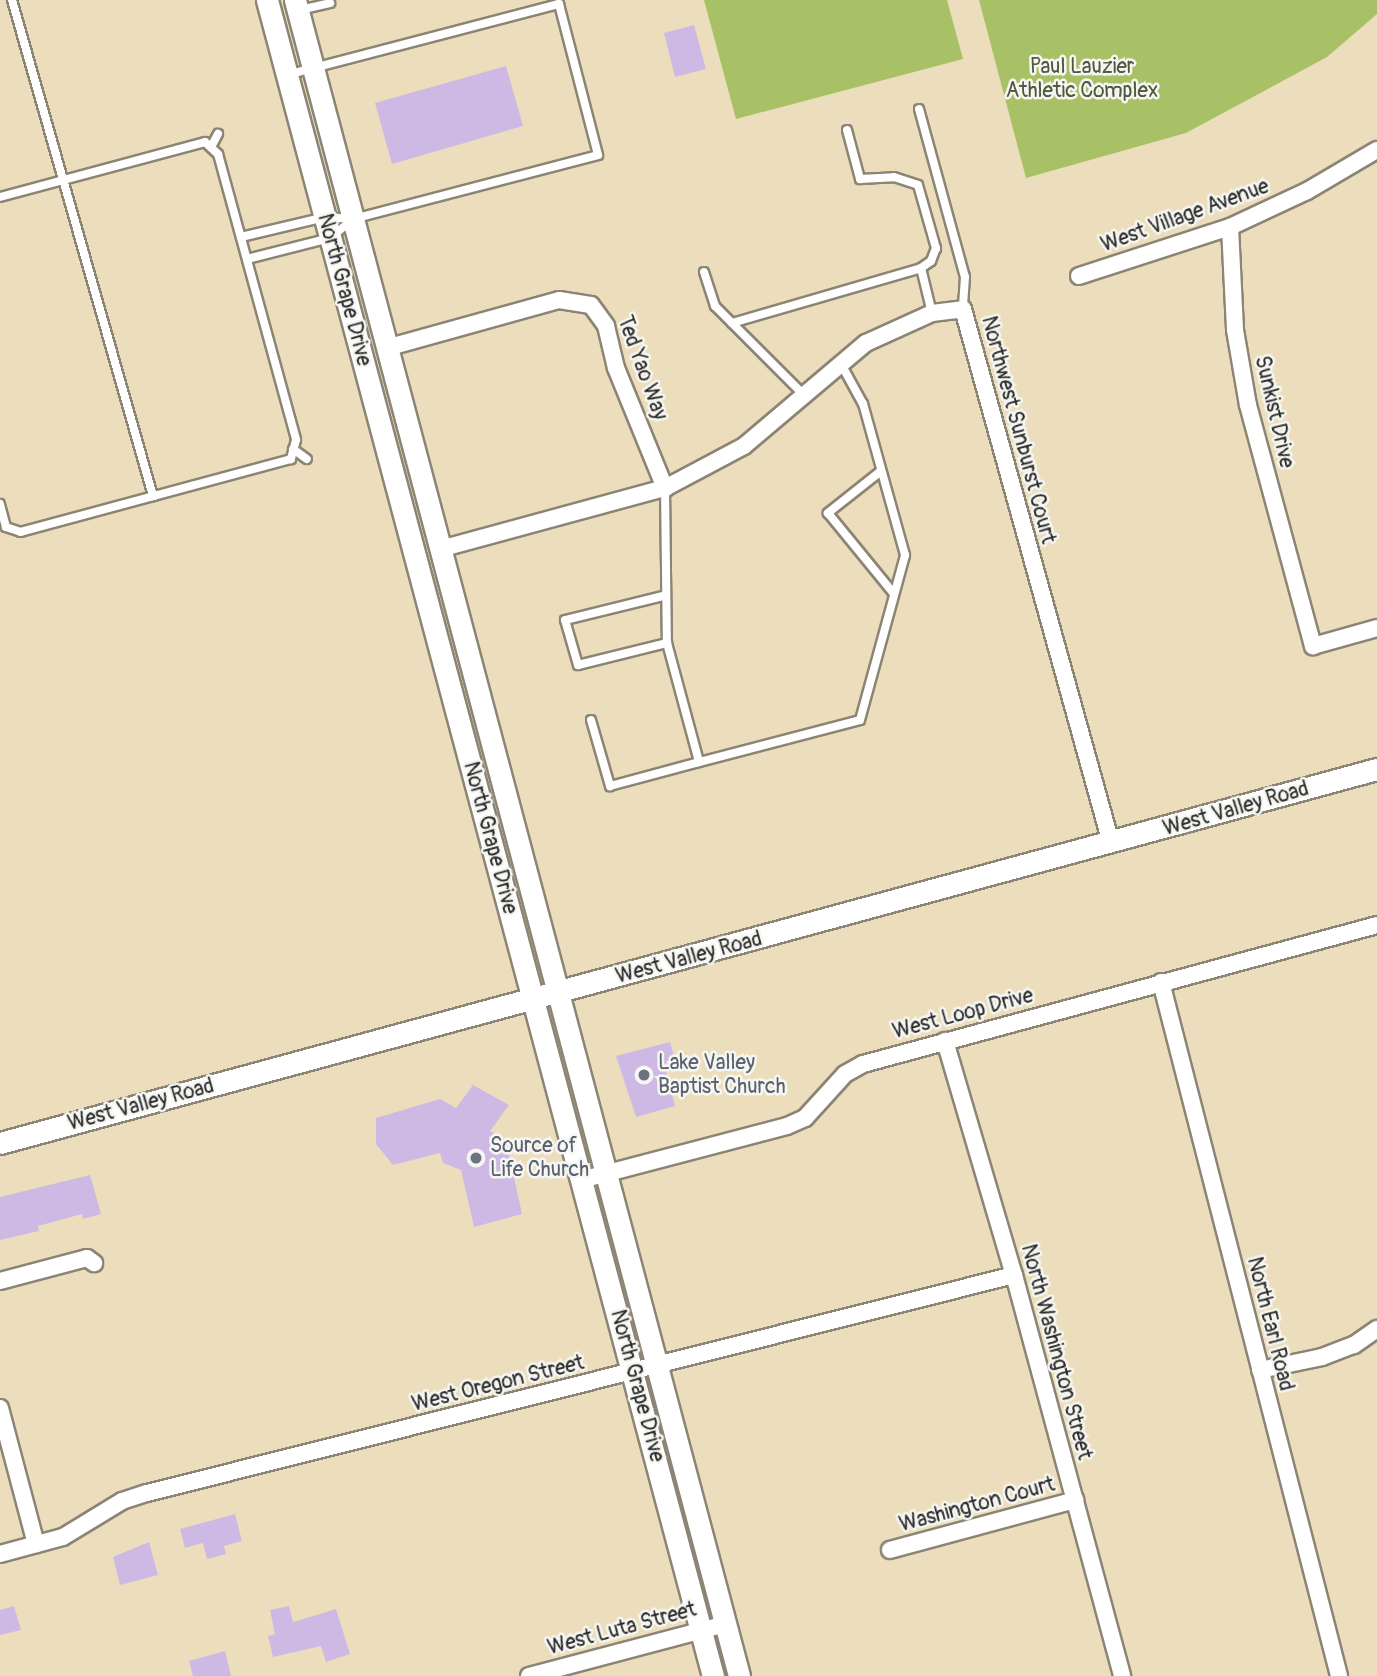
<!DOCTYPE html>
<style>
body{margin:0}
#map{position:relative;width:1377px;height:1676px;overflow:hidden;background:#ecdebc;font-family:Pangolin,sans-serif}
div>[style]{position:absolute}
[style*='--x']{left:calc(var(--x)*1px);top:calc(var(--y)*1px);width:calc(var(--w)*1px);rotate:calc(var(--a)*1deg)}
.green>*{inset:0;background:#a9c166}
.building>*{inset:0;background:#cdb9e4}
.roads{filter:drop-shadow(2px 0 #8c8474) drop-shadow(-2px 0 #8c8474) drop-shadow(0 2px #8c8474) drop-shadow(0 -2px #8c8474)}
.lane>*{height:8px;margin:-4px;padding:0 4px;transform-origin:4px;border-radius:4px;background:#fff}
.street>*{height:16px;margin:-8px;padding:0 8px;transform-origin:8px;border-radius:8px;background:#fff}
.secondary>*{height:21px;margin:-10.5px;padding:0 10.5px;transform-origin:10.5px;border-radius:10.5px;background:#fff}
.dots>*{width:19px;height:19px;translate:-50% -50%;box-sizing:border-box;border:4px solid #f6f6f2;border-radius:50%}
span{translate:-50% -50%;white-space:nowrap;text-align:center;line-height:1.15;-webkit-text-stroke:5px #f6f6f2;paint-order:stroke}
.park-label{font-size:21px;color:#51583d}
.street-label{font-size:21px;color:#2b2b2b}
.worship-label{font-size:21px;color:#5b616d}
.left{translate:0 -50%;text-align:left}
</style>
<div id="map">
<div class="green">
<i style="clip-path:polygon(704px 0,947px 0,963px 59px,736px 119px)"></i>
<i style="clip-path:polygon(979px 0,1377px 0,1377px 14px,1327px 57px,1186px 133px,1026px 178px)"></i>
</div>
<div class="building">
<i style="clip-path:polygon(694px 25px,706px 69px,675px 77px,664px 33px)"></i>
<i style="clip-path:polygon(506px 66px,523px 126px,392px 164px,375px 103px)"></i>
<i style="clip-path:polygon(670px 1042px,675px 1060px,664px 1064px,675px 1106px,636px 1117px,616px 1056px)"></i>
<i style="clip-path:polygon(473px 1085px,509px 1105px,490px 1131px,506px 1140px,522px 1214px,474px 1227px,461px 1170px,443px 1163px,440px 1153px,393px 1165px,376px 1144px,376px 1118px,440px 1099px,456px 1108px)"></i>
<i style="clip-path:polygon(90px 1175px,101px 1214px,83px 1219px,82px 1214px,38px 1226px,39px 1231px,0 1240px,0 1197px)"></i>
<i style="clip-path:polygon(235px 1514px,242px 1541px,224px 1546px,226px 1554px,207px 1559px,203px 1543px,185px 1548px,180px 1529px)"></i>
<i style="clip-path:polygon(149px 1542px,158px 1575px,120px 1585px,113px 1557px)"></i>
<i style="clip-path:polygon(14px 1606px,21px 1630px,0 1635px,0 1610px)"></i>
<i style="clip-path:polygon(289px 1606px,293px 1622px,336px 1609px,350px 1654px,326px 1662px,321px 1646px,273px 1657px,268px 1636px,275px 1634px,270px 1610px)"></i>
<i style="clip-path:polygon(225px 1651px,231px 1676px,193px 1676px,189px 1661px)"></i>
</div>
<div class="roads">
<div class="lane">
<i style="--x:12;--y:0;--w:516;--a:74.13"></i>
<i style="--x:300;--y:10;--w:31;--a:-13"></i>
<i style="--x:919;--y:109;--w:174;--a:74.7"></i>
<i style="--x:965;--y:277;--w:32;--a:94"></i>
<i style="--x:847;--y:130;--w:51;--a:75.1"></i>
<i style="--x:860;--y:179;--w:34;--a:-3"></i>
<i style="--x:894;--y:177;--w:25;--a:18"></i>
<i style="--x:918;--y:185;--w:66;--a:74.1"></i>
<i style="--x:936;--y:248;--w:14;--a:111"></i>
<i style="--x:931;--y:261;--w:12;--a:145"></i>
<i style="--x:211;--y:147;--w:15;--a:-62"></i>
<i style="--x:0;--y:197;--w:212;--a:-15"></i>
<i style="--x:205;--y:142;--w:18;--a:43"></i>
<i style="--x:218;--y:154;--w:296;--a:74.7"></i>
<i style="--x:296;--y:440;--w:20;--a:105"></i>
<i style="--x:291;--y:459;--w:280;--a:164.9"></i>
<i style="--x:21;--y:532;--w:16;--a:-162"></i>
<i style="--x:6;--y:527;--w:24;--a:-105"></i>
<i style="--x:241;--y:237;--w:86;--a:-13.4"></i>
<i style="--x:325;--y:217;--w:28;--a:4"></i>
<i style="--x:353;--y:219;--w:253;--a:-14.6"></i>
<i style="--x:598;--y:155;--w:156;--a:-104.5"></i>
<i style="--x:559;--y:4;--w:278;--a:165.4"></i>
<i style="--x:247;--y:259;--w:86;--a:-14.2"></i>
<i style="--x:330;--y:238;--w:27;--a:-39"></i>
<i style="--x:704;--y:272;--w:36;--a:72"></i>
<i style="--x:715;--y:306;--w:127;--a:45"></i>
<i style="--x:732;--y:323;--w:197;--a:-16.2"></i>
<i style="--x:921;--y:268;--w:46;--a:76.3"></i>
<i style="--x:293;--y:449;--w:17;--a:36"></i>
<i style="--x:881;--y:471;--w:68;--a:141.6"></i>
<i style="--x:828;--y:513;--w:104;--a:50.8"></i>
<i style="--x:665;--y:488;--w:155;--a:89.3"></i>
<i style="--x:667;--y:643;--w:123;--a:74.9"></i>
<i style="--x:699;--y:762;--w:166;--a:-14.6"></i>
<i style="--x:860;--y:720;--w:171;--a:-74.7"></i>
<i style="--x:905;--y:555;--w:157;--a:-105.5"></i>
<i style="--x:863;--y:404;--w:46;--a:-118.8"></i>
<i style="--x:663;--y:596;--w:101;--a:166.2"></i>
<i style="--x:565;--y:620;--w:47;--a:73.9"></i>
<i style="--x:578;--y:665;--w:92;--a:-13.9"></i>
<i style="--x:591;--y:720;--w:69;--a:73.9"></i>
<i style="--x:610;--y:786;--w:92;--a:-15.1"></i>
</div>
<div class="street">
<i style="--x:1230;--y:227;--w:103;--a:87.2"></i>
<i style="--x:1235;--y:330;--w:76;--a:80.2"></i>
<i style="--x:1248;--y:405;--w:250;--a:74.9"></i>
<i style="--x:1313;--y:646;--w:66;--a:-15.7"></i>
<i style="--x:1079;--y:276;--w:159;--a:-18"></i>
<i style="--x:1230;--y:227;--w:85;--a:-25.1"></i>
<i style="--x:1307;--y:191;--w:81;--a:-30.4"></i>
<i style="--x:386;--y:348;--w:180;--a:-15.5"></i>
<i style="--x:559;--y:300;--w:32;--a:9"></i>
<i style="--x:591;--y:305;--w:26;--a:54"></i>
<i style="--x:606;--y:326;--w:43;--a:76.6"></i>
<i style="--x:616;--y:368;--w:130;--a:67.8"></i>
<i style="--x:440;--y:549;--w:233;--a:-15.2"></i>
<i style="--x:665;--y:488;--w:89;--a:-28"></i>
<i style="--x:744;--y:446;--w:160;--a:-40.2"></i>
<i style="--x:866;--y:343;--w:72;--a:-24.4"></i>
<i style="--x:932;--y:313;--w:31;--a:-7"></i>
<i style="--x:963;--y:309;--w:554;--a:74.51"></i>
<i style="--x:1161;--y:982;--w:716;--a:75.61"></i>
<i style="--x:945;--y:1041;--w:244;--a:73.6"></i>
<i style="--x:1014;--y:1275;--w:415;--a:74.9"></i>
<i style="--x:581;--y:1180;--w:213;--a:-14.7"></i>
<i style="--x:787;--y:1126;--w:20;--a:-24"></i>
<i style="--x:805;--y:1118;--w:59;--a:-47.7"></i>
<i style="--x:845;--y:1074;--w:21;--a:-29"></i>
<i style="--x:863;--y:1064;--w:532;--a:-15.13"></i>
<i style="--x:0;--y:1281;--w:90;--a:-14.8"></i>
<i style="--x:87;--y:1258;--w:9;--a:36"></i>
<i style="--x:1260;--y:1370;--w:63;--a:-11.8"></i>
<i style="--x:1322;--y:1357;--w:34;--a:-21"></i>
<i style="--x:1354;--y:1345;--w:28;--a:-35"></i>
<i style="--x:0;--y:1408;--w:141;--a:75.2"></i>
<i style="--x:890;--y:1550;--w:192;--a:-15.1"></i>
<i style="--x:0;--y:1554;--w:65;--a:-15.1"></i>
<i style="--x:63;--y:1537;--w:69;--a:-31.4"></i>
<i style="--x:122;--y:1501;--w:26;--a:-18"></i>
<i style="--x:147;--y:1493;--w:894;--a:-14.11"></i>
<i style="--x:529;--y:1676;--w:204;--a:-14.8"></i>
</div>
<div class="secondary">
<i style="--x:267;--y:0;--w:1734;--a:75.1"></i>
<i style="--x:295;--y:0;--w:1734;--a:75.16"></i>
<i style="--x:0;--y:1143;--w:1427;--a:-15.2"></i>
</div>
</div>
<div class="dots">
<i style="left:644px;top:1075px;background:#6b7280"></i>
<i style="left:476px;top:1158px;background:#6b7280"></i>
</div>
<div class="park-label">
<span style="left:1082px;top:79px">Paul Lauzier<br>Athletic Complex</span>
</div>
<div class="street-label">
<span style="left:1185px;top:216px;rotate:-20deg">West Village Avenue</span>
<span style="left:344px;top:290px;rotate:75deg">North Grape Drive</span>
<span style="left:642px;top:368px;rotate:70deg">Ted Yao Way</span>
<span style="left:1274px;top:412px;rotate:77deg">Sunkist Drive</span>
<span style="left:1018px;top:430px;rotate:75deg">Northwest Sunburst Court</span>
<span style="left:1236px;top:809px;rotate:-16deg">West Valley Road</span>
<span style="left:490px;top:838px;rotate:75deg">North Grape Drive</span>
<span style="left:689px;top:958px;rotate:-15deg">West Valley Road</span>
<span style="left:963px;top:1014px;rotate:-15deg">West Loop Drive</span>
<span style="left:141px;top:1105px;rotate:-15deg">West Valley Road</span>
<span style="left:1270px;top:1324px;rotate:76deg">North Earl Road</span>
<span style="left:1056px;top:1352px;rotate:75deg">North Washington Street</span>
<span style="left:498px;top:1384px;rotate:-14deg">West Oregon Street</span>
<span style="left:637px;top:1386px;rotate:75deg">North Grape Drive</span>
<span style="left:977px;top:1505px;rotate:-15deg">Washington Court</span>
<span style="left:622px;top:1629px;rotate:-15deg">West Luta Street</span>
</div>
<div class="worship-label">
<span class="left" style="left:658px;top:1075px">Lake Valley<br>Baptist Church</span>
<span class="left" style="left:490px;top:1158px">Source of<br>Life Church</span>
</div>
</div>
